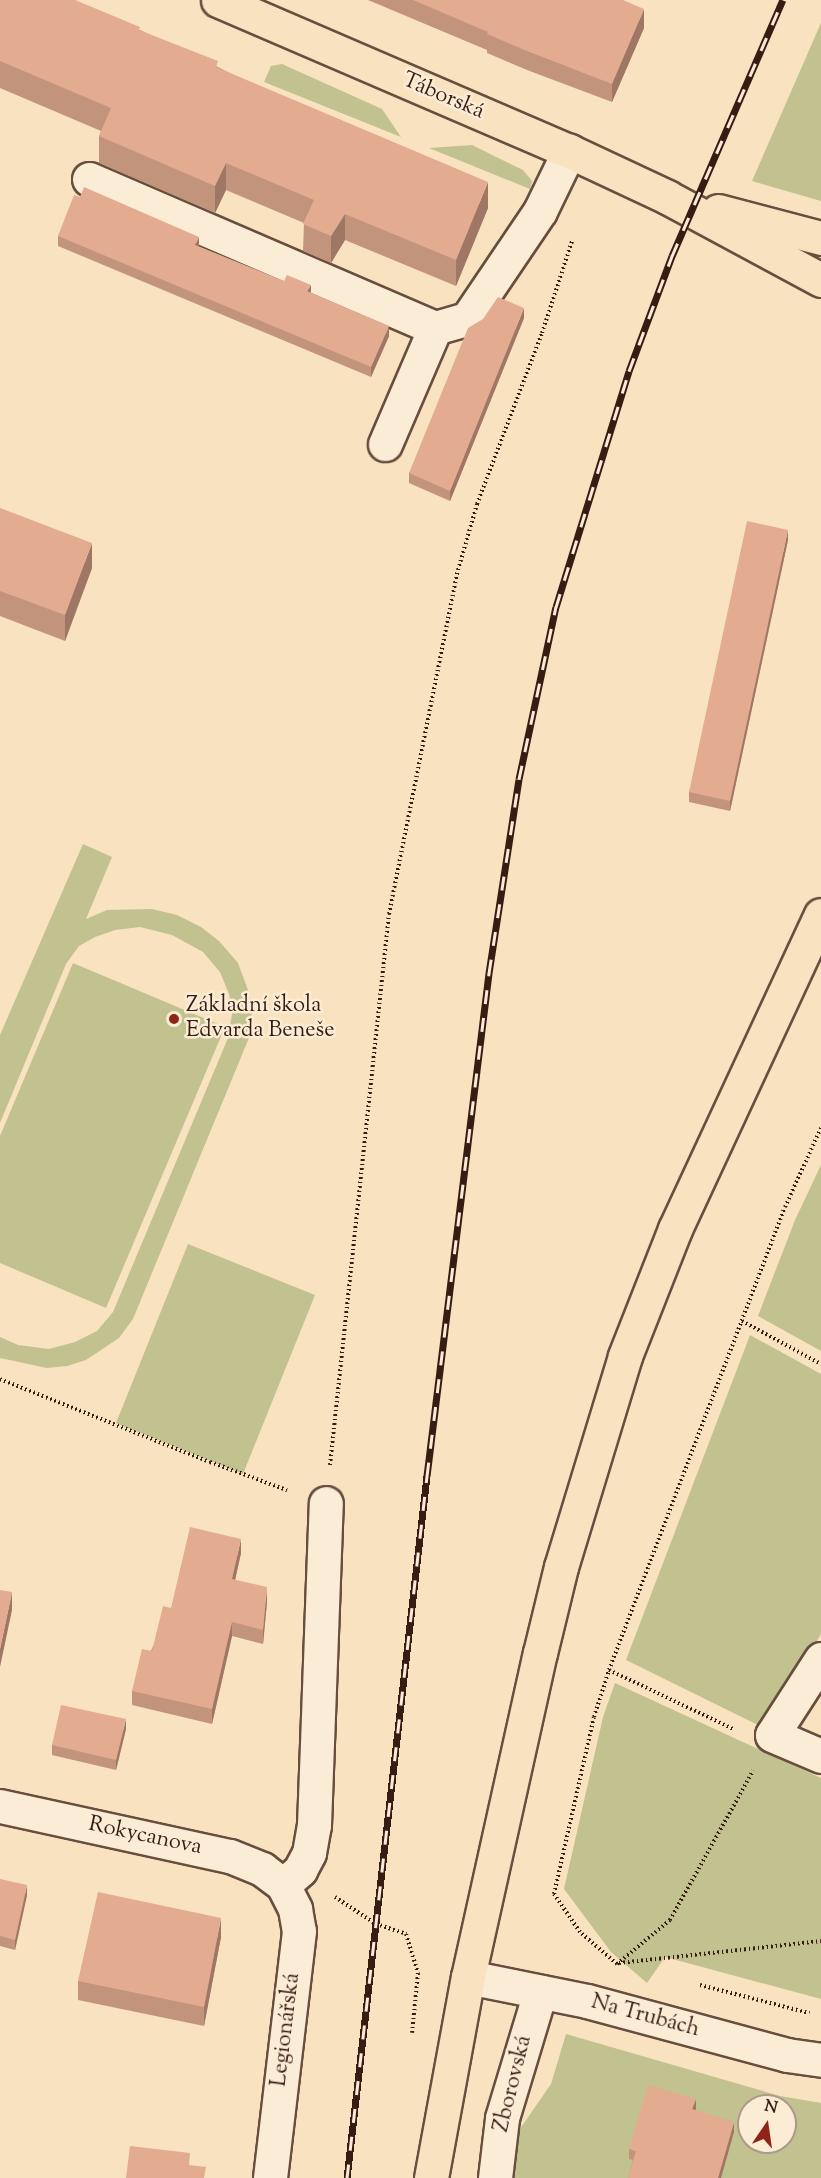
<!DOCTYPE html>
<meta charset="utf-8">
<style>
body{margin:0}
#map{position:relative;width:821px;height:2178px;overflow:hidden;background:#f9e2c0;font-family:"Sorts Mill Goudy",serif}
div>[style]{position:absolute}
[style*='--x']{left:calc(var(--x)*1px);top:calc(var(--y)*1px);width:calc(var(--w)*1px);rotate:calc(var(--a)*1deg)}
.green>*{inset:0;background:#c1c290}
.path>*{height:4px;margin-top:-2px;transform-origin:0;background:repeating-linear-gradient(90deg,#361c12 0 1.5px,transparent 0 4.5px)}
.roads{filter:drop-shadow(2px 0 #674e3e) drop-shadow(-2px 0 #674e3e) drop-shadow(0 2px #674e3e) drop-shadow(0 -2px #674e3e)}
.minor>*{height:33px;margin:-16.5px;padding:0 16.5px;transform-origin:16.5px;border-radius:16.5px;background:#fbecd6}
.major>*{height:33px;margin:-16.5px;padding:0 16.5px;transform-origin:16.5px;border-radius:16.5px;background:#f9e2c0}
.rail>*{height:7px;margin-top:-3.5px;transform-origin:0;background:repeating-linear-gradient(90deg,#fbecd6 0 14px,#361c12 0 28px);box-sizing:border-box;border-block:2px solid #361c12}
.wall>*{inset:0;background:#c3947c}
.shaded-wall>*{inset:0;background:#9f7865}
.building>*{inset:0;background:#e3ac90}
.dots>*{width:16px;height:16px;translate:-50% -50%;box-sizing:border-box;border:3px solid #fbecd6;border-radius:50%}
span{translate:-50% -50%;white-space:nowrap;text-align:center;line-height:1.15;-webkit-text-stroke:5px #fbecd6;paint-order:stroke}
.street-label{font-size:22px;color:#361c12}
.poi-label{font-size:22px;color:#361c12}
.left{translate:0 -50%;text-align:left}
.north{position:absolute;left:737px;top:2094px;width:60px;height:60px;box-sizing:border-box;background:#fbecd6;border:2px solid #ac9988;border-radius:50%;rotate:13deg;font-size:16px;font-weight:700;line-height:24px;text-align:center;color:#361c12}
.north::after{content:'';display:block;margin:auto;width:21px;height:27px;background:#8f2418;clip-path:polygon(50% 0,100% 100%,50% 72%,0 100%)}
</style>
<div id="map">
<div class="green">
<i style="clip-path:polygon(821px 23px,821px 201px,752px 181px)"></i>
<i style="clip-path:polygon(282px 64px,382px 109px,401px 137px,264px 82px,271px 66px)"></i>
<i style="clip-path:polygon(472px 145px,523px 170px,532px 181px,530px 189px,429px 148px)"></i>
<i style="clip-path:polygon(83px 844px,112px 857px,86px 919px,107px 910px,152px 909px,177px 915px,201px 927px,219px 941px,238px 963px,248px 990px,252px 1013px,251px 1033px,133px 1319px,119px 1338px,86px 1360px,67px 1366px,47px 1368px,0 1358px,0 1337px,18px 1345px,49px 1349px,75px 1342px,97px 1331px,113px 1312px,228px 1038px,232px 1014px,229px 994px,220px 972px,203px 952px,172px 935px,140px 927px,115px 930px,95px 937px,79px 946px,66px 964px,0 1123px,0 1035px)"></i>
<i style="clip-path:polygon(73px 963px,225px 1027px,106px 1308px,0 1263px,0 1136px)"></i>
<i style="clip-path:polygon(821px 1165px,821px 1351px,758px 1316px,795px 1220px)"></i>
<i style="clip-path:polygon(188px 1244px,315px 1295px,243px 1474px,116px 1423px)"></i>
<i style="clip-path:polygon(750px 1335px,821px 1374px,821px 1634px,764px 1728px,626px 1660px)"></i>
<i style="clip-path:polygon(615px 1683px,821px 1778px,821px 1999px,665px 1957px,647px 1983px,611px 1952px,564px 1889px,603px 1717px)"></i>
<i style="clip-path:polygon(evenodd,566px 2034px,780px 2096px,821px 2103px,821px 2178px,721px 2178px,734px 2132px,636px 2161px,631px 2178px,510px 2178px,515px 2136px,551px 2084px,566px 2034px,749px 2106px,785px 2106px,785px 2142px,749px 2142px,749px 2106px)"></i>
</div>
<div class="path">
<i style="--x:742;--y:1321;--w:90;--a:28.6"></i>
<i style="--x:0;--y:1379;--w:226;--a:21.6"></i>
<i style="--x:210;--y:1462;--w:82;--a:20"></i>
<i style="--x:330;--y:1465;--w:554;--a:-83.89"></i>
<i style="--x:389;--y:914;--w:351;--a:-78.7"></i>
<i style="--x:458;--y:570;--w:69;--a:-73.9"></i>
<i style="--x:477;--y:504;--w:183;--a:-69.2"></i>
<i style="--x:542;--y:333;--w:97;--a:-71.9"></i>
<i style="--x:609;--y:1670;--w:137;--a:25.4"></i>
<i style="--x:335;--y:1897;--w:49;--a:33.4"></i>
<i style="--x:376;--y:1924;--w:32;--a:18"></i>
<i style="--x:406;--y:1934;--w:41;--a:72.9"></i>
<i style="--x:418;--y:1973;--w:60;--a:95.7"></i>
<i style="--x:619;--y:1963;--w:203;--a:-6.2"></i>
<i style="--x:617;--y:1964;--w:49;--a:-139.1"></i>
<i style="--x:580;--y:1932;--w:46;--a:-124.4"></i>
<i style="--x:554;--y:1894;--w:181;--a:-77.3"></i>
<i style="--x:594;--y:1717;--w:49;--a:-72.3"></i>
<i style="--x:609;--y:1670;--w:495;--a:-69.2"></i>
<i style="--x:785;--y:1207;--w:87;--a:-65.5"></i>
<i style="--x:617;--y:1964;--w:69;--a:-39.7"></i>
<i style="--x:670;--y:1920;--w:171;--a:-60.9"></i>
<i style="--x:700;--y:1985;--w:113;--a:14.4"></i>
</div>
<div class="roads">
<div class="minor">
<i style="--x:89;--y:179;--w:377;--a:23.3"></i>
<i style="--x:435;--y:328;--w:33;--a:-16"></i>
<i style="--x:467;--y:319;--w:130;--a:-55.9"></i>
<i style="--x:540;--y:211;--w:67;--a:-64.2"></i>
<i style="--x:385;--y:444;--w:126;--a:-66.7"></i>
<i style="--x:821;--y:1659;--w:90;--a:122.8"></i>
<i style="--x:772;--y:1735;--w:53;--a:23.2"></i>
<i style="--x:0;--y:1806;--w:235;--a:12.3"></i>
<i style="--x:230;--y:1856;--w:35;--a:22"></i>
<i style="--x:262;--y:1869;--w:26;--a:37"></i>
<i style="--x:283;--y:1885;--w:27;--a:63"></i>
<i style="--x:295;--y:1909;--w:22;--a:80"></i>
<i style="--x:299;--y:1931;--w:249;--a:96.7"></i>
<i style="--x:283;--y:1885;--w:23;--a:-41"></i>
<i style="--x:300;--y:1870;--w:19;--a:-62"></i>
<i style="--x:309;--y:1853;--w:28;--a:-80"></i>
<i style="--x:314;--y:1825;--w:322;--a:-87.9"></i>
<i style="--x:468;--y:1977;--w:121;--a:11.4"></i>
<i style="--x:587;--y:2001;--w:207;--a:15.1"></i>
<i style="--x:787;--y:2055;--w:34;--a:8"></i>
<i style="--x:495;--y:2178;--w:60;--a:-83.3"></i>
<i style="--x:502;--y:2118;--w:132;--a:-73.2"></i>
</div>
<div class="major">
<i style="--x:218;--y:0;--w:382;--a:23.3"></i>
<i style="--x:569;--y:151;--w:108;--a:25.1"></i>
<i style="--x:667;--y:197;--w:175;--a:28.3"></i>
<i style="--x:718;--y:211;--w:106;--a:14.7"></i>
<i style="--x:431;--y:2178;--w:204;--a:-79.6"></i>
<i style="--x:468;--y:1977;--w:332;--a:-77.5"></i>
<i style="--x:540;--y:1653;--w:89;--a:-76.3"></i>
<i style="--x:561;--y:1567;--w:220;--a:-73.1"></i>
<i style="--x:625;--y:1356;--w:136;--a:-68.5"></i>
<i style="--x:675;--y:1229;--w:346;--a:-65.1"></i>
</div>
</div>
<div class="rail">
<i style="--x:347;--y:2178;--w:707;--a:-83.5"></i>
<i style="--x:427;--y:1476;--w:507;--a:-82.97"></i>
<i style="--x:489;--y:973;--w:196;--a:-81.2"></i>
<i style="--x:519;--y:779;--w:176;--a:-77.9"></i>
<i style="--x:556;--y:607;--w:247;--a:-72.8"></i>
<i style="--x:629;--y:371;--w:123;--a:-69.5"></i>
<i style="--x:672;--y:256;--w:279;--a:-66.6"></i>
</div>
<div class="wall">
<i style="clip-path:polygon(0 0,140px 30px,218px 67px,488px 208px,456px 286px,345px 240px,331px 263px,303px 251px,304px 223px,226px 190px,215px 213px,99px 163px,99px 136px,101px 131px,0 88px)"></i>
<i style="clip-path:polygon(368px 0,623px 0,644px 28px,612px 102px,527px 70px,487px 53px,487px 50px)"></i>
<i style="clip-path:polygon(80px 197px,311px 293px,389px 336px,371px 377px,58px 246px,58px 236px)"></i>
<i style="clip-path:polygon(524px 318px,450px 501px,409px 483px,409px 473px)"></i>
<i style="clip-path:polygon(0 508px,92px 568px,65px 641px,0 616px)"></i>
<i style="clip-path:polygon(788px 540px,730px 811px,689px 802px,689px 792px)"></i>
<i style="clip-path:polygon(241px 1553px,235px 1580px,267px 1602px,263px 1644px,232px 1636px,212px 1724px,132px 1705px,132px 1691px,171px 1608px)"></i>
<i style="clip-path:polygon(126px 1729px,116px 1770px,52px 1755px,52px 1745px)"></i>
<i style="clip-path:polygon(0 1879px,27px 1895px,15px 1950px,0 1946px)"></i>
<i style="clip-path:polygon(221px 1937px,204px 2026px,78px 2000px,78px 1981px)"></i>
<i style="clip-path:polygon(695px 2110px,734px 2132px,721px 2178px,628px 2178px,633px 2160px,629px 2159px,629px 2149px)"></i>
</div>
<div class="shaded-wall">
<i style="clip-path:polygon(644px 9px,644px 28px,612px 102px,612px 84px)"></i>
<i style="clip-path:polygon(226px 163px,226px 190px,215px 213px,215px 186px)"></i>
<i style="clip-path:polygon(488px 182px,488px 208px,456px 286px,456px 260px)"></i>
<i style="clip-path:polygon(345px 214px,345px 240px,331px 263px,331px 236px)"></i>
<i style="clip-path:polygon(199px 237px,199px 247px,195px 245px)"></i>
<i style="clip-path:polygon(311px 285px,311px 295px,307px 291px)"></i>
<i style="clip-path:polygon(524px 308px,524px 318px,450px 501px,450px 491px)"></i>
<i style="clip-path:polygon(389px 326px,389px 336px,371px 377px,371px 367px)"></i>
<i style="clip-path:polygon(788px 530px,788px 540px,730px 811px,730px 801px)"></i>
<i style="clip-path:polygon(92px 543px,92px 568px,65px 641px,65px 615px)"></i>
<i style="clip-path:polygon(241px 1539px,241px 1553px,232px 1594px,232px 1579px)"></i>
<i style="clip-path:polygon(267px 1587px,267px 1602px,263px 1644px,263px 1630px)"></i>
<i style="clip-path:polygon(12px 1592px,12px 1610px,0 1667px,0 1649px)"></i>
<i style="clip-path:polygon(232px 1622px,232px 1636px,212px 1724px,212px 1709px)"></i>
<i style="clip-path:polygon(126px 1719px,126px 1729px,116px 1770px,116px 1760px)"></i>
<i style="clip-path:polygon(27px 1885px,27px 1895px,15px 1950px,15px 1940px)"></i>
<i style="clip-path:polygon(221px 1918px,221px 1937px,204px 2026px,204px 2007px)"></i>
<i style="clip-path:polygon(696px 2099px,696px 2109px,692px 2119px,692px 2109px)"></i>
<i style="clip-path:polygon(734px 2122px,734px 2132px,721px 2178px,718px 2178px)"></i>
</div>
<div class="building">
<i style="clip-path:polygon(0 0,75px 0,140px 27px,139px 30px,218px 61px,216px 67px,488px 182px,456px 260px,345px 214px,331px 236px,303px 224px,314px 200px,226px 163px,215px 186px,99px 136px,111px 108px,0 61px)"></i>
<i style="clip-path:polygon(413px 0,623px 0,644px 9px,612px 84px,527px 51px,487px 34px,488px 32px)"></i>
<i style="clip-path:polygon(84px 187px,199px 237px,195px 245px,284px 281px,287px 275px,311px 285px,307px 291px,389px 326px,371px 367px,58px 236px,74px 195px,80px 197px)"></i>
<i style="clip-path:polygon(498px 297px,524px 308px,450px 491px,409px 473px,468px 328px,483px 319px)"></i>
<i style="clip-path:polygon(0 508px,92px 543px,65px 615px,0 591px)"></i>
<i style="clip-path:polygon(747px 521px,788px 530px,730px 801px,689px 792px)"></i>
<i style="clip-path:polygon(190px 1527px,241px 1539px,232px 1579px,267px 1587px,263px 1630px,232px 1622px,212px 1709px,132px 1691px,142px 1649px,152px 1651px,163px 1606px,171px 1608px)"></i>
<i style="clip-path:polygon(0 1590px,12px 1592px,0 1649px)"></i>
<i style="clip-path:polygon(61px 1705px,126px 1719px,116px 1760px,52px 1745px)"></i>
<i style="clip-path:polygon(0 1879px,27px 1885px,15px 1940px,0 1936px)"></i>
<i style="clip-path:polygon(98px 1892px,221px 1918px,204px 2007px,78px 1981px)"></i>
<i style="clip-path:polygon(648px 2085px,696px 2099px,692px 2109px,734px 2122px,718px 2178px,628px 2178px,636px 2151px,629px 2149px)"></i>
<i style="clip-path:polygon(130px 2146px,190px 2153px,189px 2165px,206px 2167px,204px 2178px,126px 2178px)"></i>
</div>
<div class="dots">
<i style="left:174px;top:1019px;background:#8f2418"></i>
</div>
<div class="street-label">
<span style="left:443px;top:97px;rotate:23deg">Táborská</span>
<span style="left:145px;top:1837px;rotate:12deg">Rokycanova</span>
<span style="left:645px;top:2017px;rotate:15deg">Na Trubách</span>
<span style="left:287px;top:2030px;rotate:-83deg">Legionářská</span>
<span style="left:514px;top:2084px;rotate:-76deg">Zborovská</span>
</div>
<div class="poi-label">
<span class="left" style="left:186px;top:1019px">Základní škola<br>Edvarda Beneše</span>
</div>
<div class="north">N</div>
</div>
